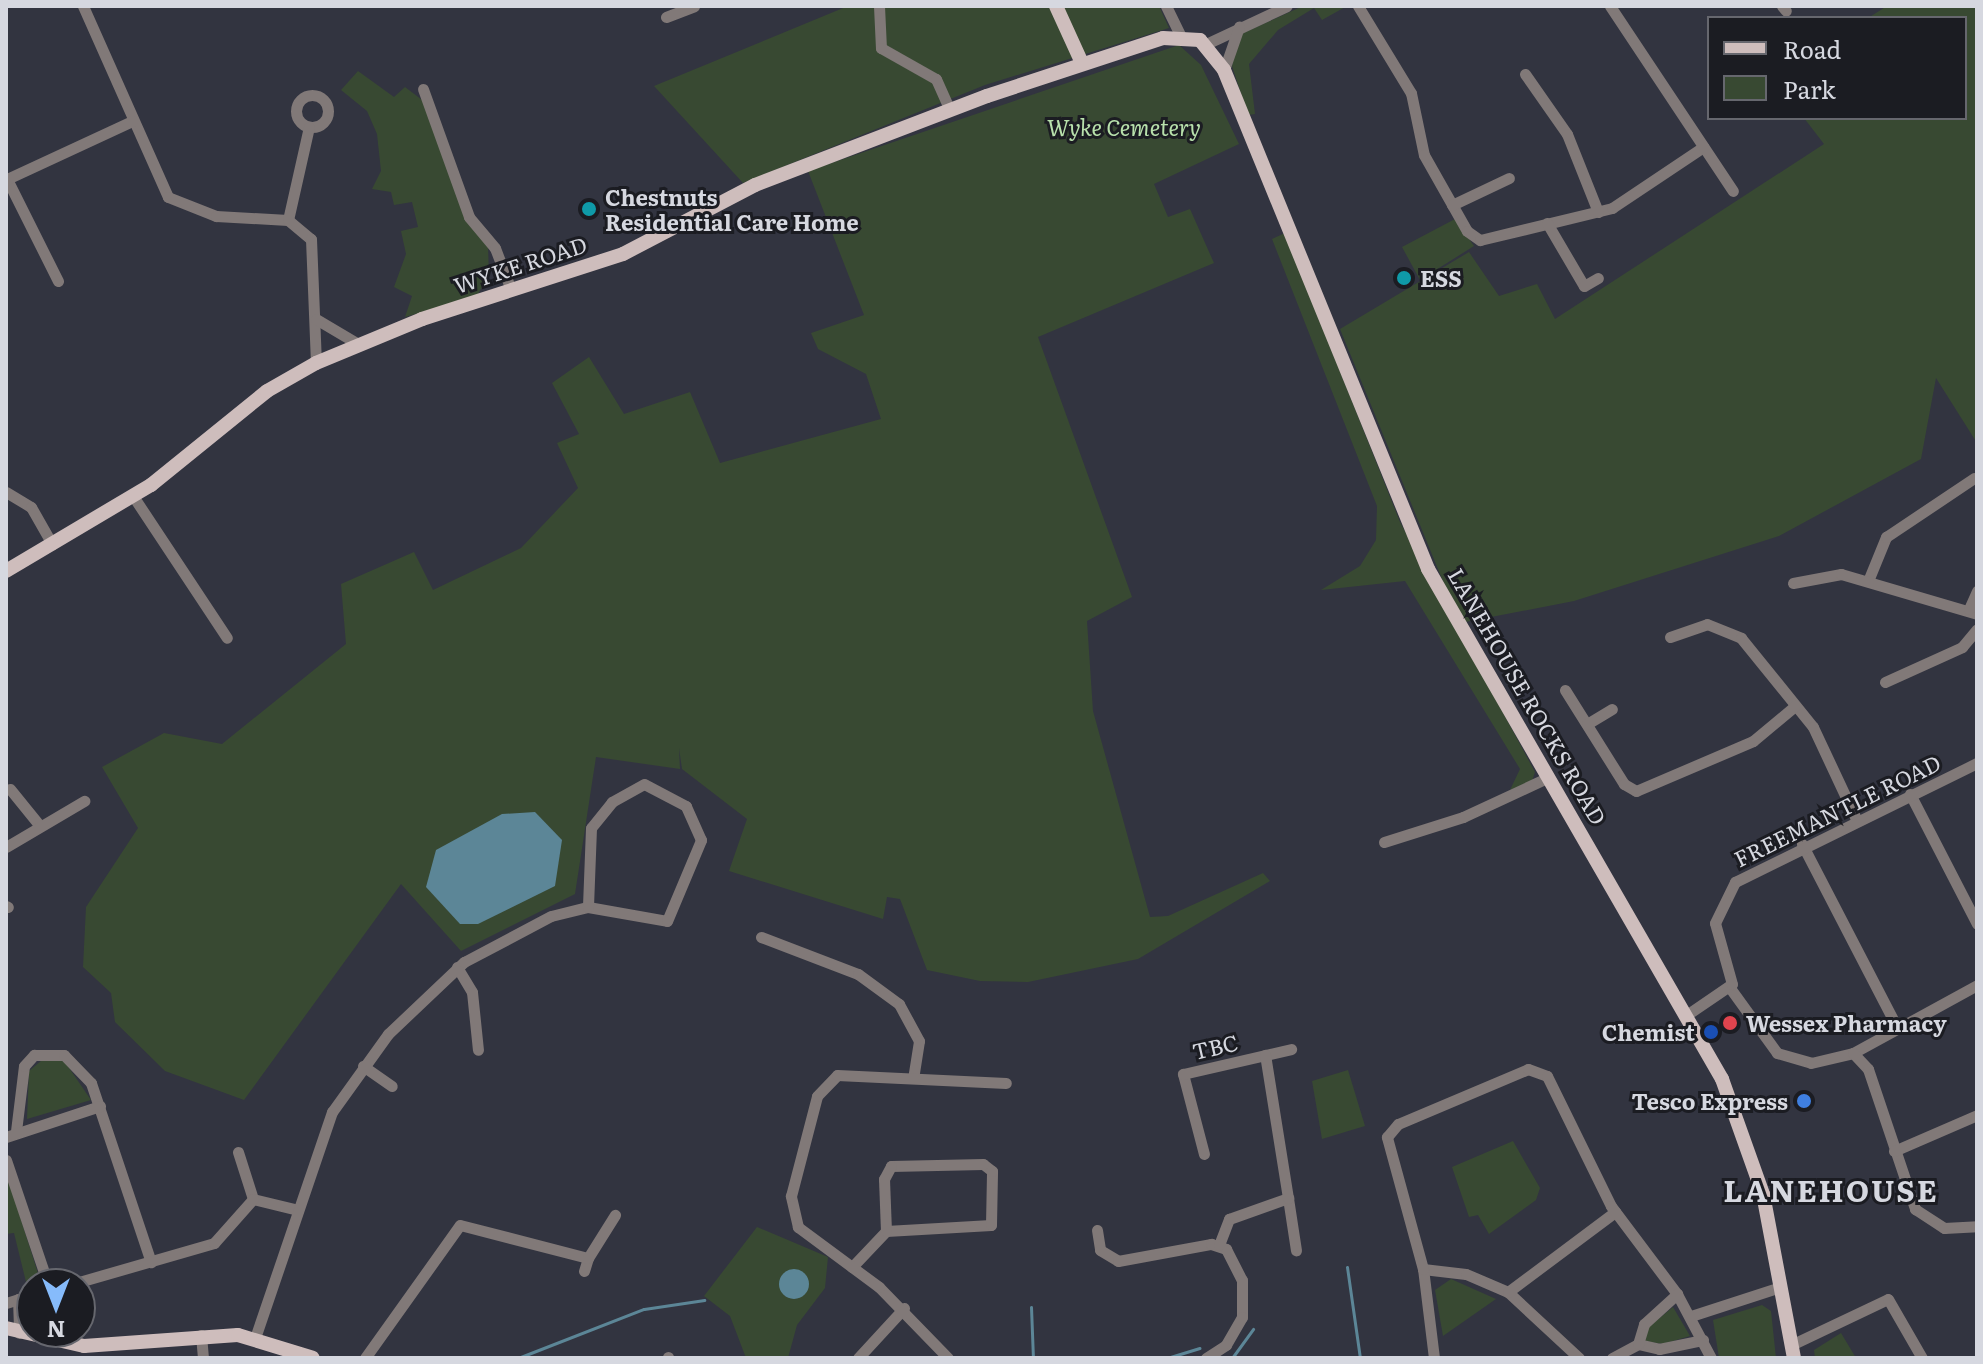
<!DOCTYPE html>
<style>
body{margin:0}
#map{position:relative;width:1983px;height:1364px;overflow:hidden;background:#323440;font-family:Literata,serif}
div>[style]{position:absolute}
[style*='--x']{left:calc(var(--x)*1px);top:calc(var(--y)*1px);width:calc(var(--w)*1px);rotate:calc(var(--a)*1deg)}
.green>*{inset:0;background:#384932}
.water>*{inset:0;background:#5c8697}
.round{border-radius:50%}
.stream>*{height:3px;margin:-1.5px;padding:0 1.5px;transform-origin:1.5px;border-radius:1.5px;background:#5c8697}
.minor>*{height:11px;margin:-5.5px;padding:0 5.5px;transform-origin:5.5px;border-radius:5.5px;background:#817978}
.minor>.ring{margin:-5.5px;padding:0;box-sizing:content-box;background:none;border:11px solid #817978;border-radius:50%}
.major>*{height:14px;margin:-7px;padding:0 7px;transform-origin:7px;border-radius:7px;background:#cebdbc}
.dots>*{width:22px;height:22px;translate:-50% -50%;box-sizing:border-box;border:4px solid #1b1c22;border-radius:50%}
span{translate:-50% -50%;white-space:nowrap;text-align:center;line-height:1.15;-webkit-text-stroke:6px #1b1c22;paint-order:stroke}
.park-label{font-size:22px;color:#b8e1ac;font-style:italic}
.poi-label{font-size:22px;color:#d6d8e0;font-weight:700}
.left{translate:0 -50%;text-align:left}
.right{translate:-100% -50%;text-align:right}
.street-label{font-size:22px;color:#d6d8e0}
.district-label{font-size:30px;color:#d6d8e0;font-weight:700;letter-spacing:2px}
.frame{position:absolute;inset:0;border:8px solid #d6d8e0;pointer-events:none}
.legend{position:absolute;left:1707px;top:16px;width:260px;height:104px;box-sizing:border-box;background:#1b1c22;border:2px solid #66676e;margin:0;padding:10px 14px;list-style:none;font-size:24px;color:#d6d8e0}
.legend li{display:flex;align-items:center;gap:16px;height:40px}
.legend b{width:40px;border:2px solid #66676e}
.north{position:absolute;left:16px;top:1268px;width:80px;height:80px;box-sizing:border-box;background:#1b1c22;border:2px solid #66676e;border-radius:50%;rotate:180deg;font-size:22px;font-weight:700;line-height:32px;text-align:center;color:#d6d8e0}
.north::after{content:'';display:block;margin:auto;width:28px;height:36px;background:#86bbfb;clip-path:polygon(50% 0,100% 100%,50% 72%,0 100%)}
</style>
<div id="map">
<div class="green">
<i style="clip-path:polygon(848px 6px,1159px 6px,1169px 28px,985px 85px,743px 183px,654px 86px)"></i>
<i style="clip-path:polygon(1303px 6px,1347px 6px,1322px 20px,1314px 8px,1278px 30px,1249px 64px,1255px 114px,1248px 115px,1232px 66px,1239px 35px)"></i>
<i style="clip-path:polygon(1887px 6px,1977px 6px,1977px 443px,1936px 378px,1921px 459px,1779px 536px,1574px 601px,1460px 623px,1340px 329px,1469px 252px,1499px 296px,1537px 284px,1555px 319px,1824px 144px,1804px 118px,1965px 118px,1965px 18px,1868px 18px)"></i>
<i style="clip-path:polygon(1179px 45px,1201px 65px,1239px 144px,1154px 184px,1168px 217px,1190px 209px,1214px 263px,1038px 337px,1132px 597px,1087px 621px,1093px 711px,1150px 917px,1168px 916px,1263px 873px,1270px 881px,1138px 959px,1028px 982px,980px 981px,927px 970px,900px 899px,887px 897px,883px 919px,729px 871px,747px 819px,682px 769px,679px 748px,680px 769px,596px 757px,575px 894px,461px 951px,401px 884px,244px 1100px,165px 1071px,115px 1022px,111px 993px,83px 967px,86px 907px,138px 828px,102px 767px,164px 733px,222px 744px,346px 644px,341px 584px,414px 552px,433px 590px,521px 548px,578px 488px,557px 443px,579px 434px,552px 383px,589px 357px,624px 414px,690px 392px,720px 463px,881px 419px,866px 374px,818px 349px,811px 333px,864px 315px,808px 171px)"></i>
<i style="clip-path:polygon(358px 71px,394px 97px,405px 87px,426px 103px,467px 220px,488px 245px,489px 276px,476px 297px,405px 317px,412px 296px,394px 287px,406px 254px,401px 231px,418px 227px,412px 202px,394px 205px,391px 192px,372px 189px,381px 171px,377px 134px,367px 111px,341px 90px)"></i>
<i style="clip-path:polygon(1455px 219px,1474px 246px,1420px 280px,1402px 247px)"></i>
<i style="clip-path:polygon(1285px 233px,1400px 522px,1535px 772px,1532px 781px,1510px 790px,1520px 769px,1405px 581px,1321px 590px,1360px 566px,1376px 540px,1377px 506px,1272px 239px)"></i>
<i style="clip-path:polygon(47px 1056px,65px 1062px,91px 1100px,27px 1119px,29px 1071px)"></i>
<i style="clip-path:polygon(1348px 1070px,1365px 1126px,1322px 1139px,1312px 1081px)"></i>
<i style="clip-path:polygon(1513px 1141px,1540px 1188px,1536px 1200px,1489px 1234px,1478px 1215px,1469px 1217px,1452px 1167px)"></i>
<i style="clip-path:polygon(6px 1172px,41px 1283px,27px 1286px,14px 1233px,6px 1234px)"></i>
<i style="clip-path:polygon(757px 1227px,828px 1257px,825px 1288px,797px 1325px,788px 1358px,746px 1358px,730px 1316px,704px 1296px)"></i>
<i style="clip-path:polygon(1451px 1279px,1496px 1299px,1443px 1336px,1435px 1290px)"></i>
<i style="clip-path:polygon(1762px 1305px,1771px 1311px,1776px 1358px,1719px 1358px,1713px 1320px)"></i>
<i style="clip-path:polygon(1673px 1307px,1690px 1336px,1663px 1344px,1645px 1341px,1644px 1331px)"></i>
<i style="clip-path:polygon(1841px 1333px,1856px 1358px,1815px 1358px,1814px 1350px)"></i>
</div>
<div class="water">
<i style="clip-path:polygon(535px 812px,562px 840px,555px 886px,478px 924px,460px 924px,426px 887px,436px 850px,502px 814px)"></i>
<i class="round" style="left:779px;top:1269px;width:30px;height:30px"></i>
</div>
<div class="stream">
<i style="--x:1347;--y:1267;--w:92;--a:81.9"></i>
<i style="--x:1031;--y:1307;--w:51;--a:87.8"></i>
<i style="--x:518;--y:1358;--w:135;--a:-21.3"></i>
<i style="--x:644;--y:1309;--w:61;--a:-8.5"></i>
<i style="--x:1167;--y:1358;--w:34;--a:-17"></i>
<i style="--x:1232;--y:1358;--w:36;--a:-54"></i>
</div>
<div class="minor">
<i style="--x:83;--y:6;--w:209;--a:66"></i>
<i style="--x:168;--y:197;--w:52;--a:21.6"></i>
<i style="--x:216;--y:216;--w:72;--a:3.2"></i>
<i style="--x:288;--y:220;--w:30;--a:40"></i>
<i style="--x:311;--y:239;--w:124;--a:87.7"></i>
<i style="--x:879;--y:6;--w:42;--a:87.3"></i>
<i style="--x:881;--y:48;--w:63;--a:29.4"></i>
<i style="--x:936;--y:79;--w:34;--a:66"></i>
<i style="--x:1166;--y:6;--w:32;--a:64"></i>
<i style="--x:1358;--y:6;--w:102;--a:58.7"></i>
<i style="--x:1411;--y:93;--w:63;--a:78.2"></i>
<i style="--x:1424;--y:155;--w:87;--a:60.5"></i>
<i style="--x:1467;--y:231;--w:16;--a:35"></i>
<i style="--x:1480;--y:240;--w:136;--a:-13.6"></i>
<i style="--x:1612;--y:208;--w:110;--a:-33.8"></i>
<i style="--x:1610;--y:6;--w:222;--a:56.4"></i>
<i style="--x:1782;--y:6;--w:6;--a:51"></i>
<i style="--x:666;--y:17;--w:30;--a:-21"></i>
<i style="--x:1206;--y:44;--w:89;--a:-25.1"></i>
<i style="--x:1224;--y:70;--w:46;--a:-70.8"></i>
<i style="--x:1525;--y:74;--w:73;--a:55"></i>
<i style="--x:1567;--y:134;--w:84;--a:68.3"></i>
<i style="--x:423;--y:89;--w:136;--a:70.2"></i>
<i style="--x:469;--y:217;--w:40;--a:50"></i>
<i style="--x:495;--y:248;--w:45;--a:69.1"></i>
<i class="ring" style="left:296px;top:95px;width:21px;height:21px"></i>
<i style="--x:1452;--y:205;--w:63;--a:-25.3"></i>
<i style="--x:288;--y:220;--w:95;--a:-77.3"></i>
<i style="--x:1547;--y:223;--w:73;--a:59.6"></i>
<i style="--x:1584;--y:286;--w:16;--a:-30"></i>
<i style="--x:58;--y:281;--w:114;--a:-116.6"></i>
<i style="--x:7;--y:179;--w:138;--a:-24.9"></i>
<i style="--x:316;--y:319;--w:51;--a:30.6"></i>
<i style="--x:6;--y:492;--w:29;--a:31"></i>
<i style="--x:31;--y:507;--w:43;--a:60.4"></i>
<i style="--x:133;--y:496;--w:170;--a:56.5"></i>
<i style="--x:1868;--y:581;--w:48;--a:-67.8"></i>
<i style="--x:1886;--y:537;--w:106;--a:-33.8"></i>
<i style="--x:1793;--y:583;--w:49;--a:-10.6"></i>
<i style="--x:1841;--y:574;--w:142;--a:16.4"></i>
<i style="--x:1969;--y:609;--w:20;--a:-66"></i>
<i style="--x:1670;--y:637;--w:39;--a:-19"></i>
<i style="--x:1707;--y:624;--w:37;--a:22"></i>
<i style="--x:1741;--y:638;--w:114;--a:51"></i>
<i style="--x:1813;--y:727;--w:102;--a:64.9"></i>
<i style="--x:1885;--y:682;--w:85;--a:-24.4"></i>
<i style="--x:1962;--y:647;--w:23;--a:-50"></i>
<i style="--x:1565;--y:690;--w:111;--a:57.9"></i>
<i style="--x:1624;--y:784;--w:14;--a:30"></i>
<i style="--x:1636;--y:791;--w:127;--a:-23.1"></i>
<i style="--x:1753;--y:741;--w:55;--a:-39.8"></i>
<i style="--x:1587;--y:724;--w:29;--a:-31"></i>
<i style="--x:10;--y:789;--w:48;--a:51"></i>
<i style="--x:1910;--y:794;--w:146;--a:62.7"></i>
<i style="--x:1384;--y:842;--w:83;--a:-17.6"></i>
<i style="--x:1463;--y:817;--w:93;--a:-24.9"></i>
<i style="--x:1802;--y:844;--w:204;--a:62.6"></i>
<i style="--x:6;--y:847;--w:91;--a:-30.5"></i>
<i style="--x:6;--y:906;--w:2;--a:27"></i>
<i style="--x:761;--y:937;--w:104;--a:20.9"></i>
<i style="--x:858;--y:974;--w:51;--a:36.2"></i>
<i style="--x:899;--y:1004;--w:42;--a:61.6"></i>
<i style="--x:919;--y:1041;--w:37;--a:99"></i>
<i style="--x:457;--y:967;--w:29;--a:59"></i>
<i style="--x:472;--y:992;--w:58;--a:84.1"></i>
<i style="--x:1730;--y:988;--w:80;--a:54.1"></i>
<i style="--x:1777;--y:1053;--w:35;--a:16"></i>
<i style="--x:1811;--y:1063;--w:43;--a:-13.4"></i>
<i style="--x:1853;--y:1053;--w:141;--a:-28.7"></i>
<i style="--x:1688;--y:1014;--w:53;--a:-34.3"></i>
<i style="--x:1732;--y:984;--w:63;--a:-105.6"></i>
<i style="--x:1715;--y:923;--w:46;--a:-64"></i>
<i style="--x:1735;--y:882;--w:270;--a:-26.2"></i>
<i style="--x:1853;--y:1053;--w:22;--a:47"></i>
<i style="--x:1868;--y:1069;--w:148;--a:71.4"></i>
<i style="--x:1915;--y:1209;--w:35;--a:33"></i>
<i style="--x:1944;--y:1228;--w:33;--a:-3"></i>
<i style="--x:363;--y:1066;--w:35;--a:35"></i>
<i style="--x:16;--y:1131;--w:65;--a:-83"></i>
<i style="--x:24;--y:1066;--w:15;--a:-48"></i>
<i style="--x:34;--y:1055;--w:30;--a:0"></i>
<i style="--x:64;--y:1055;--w:39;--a:46"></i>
<i style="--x:91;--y:1083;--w:189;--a:71.5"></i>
<i style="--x:6;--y:1137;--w:99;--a:-18.3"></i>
<i style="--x:1894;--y:1151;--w:90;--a:-23.4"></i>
<i style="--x:238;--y:1152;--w:49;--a:72.3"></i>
<i style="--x:253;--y:1199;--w:46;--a:13.7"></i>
<i style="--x:1204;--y:1154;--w:83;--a:-104.7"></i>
<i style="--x:1183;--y:1074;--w:111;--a:-13"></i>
<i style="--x:6;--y:1160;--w:131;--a:71.3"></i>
<i style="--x:1288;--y:1198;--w:53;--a:81.3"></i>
<i style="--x:1097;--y:1230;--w:20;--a:81"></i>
<i style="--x:1100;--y:1250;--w:21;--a:31"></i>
<i style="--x:1118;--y:1261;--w:95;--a:-10.4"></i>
<i style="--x:1211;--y:1244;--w:16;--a:18"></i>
<i style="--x:1226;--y:1249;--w:35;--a:63"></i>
<i style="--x:1242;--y:1280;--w:37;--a:90"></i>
<i style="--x:1242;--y:1317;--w:32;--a:120"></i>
<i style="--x:1226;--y:1345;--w:24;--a:147"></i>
<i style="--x:1219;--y:1245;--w:28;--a:-69"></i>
<i style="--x:1229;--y:1219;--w:63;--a:-19.6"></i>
<i style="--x:1288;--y:1198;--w:145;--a:-99.1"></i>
<i style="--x:852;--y:1267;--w:50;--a:-46.6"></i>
<i style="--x:886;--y:1231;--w:105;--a:-3.3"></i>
<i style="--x:991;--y:1225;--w:54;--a:-88.9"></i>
<i style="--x:992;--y:1171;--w:11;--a:-142"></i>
<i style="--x:983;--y:1164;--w:92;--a:178.8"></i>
<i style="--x:891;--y:1166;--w:15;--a:118"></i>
<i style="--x:884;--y:1179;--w:52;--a:87.8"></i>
<i style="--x:1423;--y:1269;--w:43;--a:6.6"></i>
<i style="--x:1466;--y:1274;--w:46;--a:23.2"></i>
<i style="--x:1508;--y:1292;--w:97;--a:42.9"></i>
<i style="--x:584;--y:1271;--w:14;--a:-73"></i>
<i style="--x:72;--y:1284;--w:148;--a:-16.1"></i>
<i style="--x:214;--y:1243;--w:59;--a:-48.4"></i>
<i style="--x:1508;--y:1292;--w:134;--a:-36.8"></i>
<i style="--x:18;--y:1299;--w:34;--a:88"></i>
<i style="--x:6;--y:1303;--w:27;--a:-17"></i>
<i style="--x:1691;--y:1316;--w:94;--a:-18"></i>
<i style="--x:201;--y:1335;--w:23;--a:85"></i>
<i style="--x:255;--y:1338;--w:239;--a:-71.2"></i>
<i style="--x:332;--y:1112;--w:96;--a:-54.3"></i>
<i style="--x:388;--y:1034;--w:105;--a:-43.5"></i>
<i style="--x:464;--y:962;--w:98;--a:-27.9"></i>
<i style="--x:551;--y:916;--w:38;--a:-14"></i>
<i style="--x:588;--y:907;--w:80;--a:10"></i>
<i style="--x:667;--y:921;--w:88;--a:-67.2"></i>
<i style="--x:701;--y:840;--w:37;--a:-114"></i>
<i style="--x:686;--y:806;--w:47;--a:-152.4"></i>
<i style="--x:644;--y:784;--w:37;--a:151"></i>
<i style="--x:612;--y:802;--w:33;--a:129"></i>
<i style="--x:591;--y:828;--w:79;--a:92.2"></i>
<i style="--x:1638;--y:1344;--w:22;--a:13"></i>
<i style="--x:1659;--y:1349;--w:45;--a:-11.6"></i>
<i style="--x:1791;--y:1345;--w:107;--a:-25.4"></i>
<i style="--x:1888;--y:1299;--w:68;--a:60"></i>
<i style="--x:668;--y:1357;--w:1;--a:90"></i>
<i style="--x:365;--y:1358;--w:163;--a:-54.5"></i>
<i style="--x:460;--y:1225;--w:132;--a:14.5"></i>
<i style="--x:588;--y:1258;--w:51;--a:-57.9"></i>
<i style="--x:858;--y:1358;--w:68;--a:-47.4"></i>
<i style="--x:948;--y:1358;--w:99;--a:-134.2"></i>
<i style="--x:879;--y:1287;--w:101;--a:-143.5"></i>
<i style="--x:798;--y:1227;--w:32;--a:-103"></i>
<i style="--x:791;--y:1196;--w:103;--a:-75.4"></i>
<i style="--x:817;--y:1096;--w:29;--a:-46"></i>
<i style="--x:837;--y:1075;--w:169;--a:2.7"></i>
<i style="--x:1434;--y:1358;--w:90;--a:-97"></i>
<i style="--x:1423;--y:1269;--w:137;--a:-105.3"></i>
<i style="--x:1387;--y:1137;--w:17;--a:-50"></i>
<i style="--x:1398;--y:1124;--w:141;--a:-22.9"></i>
<i style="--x:1528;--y:1069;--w:20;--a:20"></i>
<i style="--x:1547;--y:1076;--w:145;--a:63.8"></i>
<i style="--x:1611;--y:1206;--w:110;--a:53.1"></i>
<i style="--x:1677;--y:1294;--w:72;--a:62"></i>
<i style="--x:1612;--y:1358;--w:30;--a:-28"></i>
<i style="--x:1638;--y:1344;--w:21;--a:-73"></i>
<i style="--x:1644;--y:1324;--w:45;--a:-42.3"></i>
</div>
<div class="major">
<i style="--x:1056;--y:6;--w:63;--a:65.5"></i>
<i style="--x:6;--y:571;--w:169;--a:-30.7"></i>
<i style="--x:151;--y:485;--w:149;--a:-39"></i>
<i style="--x:267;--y:391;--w:56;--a:-29.7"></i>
<i style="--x:316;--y:363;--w:115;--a:-22.5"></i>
<i style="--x:422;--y:319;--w:211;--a:-17.9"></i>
<i style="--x:623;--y:254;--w:149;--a:-27.6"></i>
<i style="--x:755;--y:185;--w:248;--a:-21"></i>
<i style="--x:987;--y:96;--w:185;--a:-18.2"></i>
<i style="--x:1163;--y:38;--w:37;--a:3"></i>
<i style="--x:1200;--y:40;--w:38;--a:51"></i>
<i style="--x:1224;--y:70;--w:539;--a:67.76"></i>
<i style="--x:1428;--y:569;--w:589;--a:60.04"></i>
<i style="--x:1722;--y:1079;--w:122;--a:70.4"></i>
<i style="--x:1763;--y:1194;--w:167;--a:79.3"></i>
<i style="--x:6;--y:1328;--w:80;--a:13"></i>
<i style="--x:84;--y:1346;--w:154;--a:-4.1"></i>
<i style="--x:238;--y:1335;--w:78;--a:17"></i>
</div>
<div class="dots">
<i style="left:589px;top:209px;background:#0f9aa8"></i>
<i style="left:1404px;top:278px;background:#0f9aa8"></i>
<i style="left:1730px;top:1023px;background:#e0444e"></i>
<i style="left:1711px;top:1032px;background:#1a4fb4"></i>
<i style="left:1804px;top:1101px;background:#3f7fe0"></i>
</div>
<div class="park-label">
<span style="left:1124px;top:127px">Wyke Cemetery</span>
</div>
<div class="poi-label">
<span class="left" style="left:605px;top:209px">Chestnuts<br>Residential Care Home</span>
<span class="left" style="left:1420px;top:278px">ESS</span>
<span class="left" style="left:1746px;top:1023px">Wessex Pharmacy</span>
<span class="right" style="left:1695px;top:1032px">Chemist</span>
<span class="right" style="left:1788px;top:1101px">Tesco Express</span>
</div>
<div class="street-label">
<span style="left:520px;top:264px;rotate:-18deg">WYKE ROAD</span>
<span style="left:1528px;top:696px;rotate:60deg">LANEHOUSE ROCKS ROAD</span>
<span style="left:1837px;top:810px;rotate:-26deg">FREEMANTLE ROAD</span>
<span style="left:1215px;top:1046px;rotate:-13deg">TBC</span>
</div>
<div class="district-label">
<span style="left:1831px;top:1189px">LANEHOUSE</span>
</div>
<div class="frame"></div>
<ul class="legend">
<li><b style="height:10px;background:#cebdbc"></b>Road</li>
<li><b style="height:22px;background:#384932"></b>Park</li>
</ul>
<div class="north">N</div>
</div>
